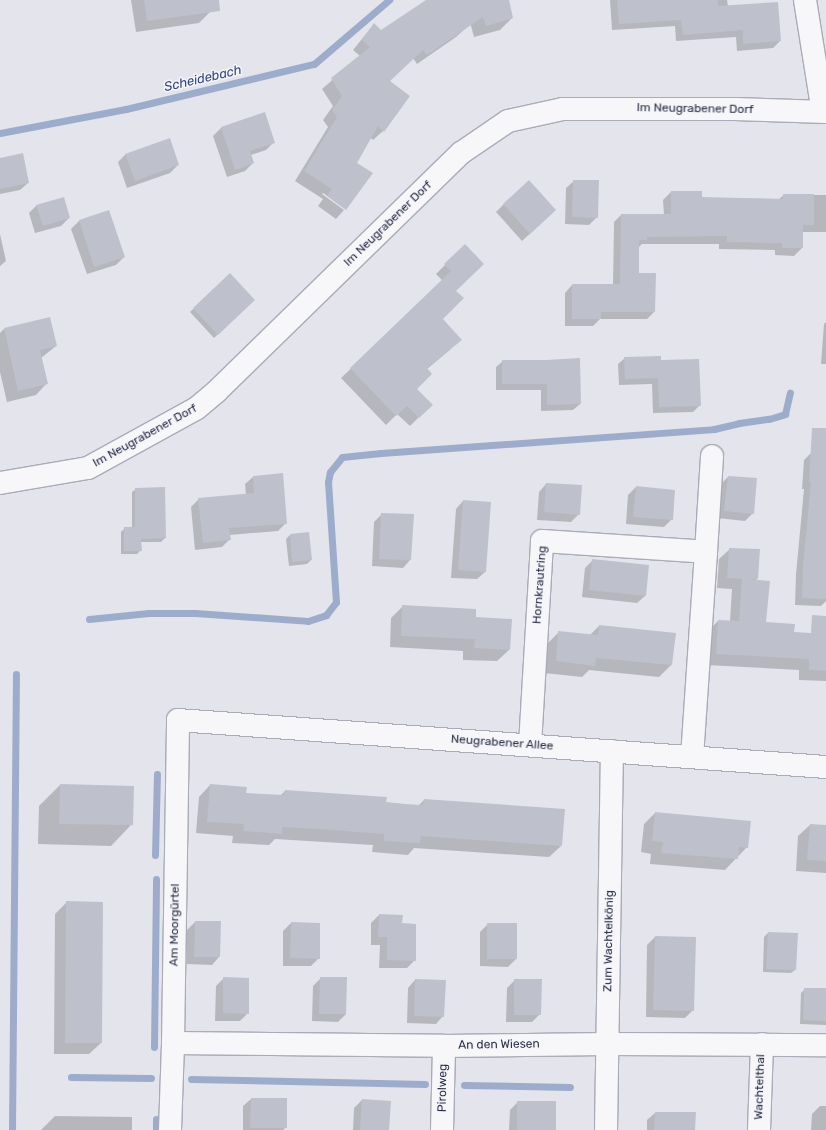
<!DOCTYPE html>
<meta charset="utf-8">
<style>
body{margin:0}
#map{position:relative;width:826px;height:1130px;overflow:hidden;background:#e4e5ec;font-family:Rubik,sans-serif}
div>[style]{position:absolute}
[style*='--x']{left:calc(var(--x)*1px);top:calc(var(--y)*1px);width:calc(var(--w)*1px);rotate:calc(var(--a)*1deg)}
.shadow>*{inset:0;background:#0003}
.stream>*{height:7px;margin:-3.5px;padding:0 3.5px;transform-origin:3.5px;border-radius:3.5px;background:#9eaccc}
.building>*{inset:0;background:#bec0cc}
.roads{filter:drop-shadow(1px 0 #a9abb7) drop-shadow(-1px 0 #a9abb7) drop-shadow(0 1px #a9abb7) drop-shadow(0 -1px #a9abb7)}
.minor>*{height:22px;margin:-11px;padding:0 11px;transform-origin:11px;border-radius:11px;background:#f7f7fa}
span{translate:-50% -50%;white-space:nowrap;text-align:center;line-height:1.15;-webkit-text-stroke:3px #f4f5f9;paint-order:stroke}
.street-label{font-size:12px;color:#2b2f45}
.water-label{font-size:13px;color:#33457a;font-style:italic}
</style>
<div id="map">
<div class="shadow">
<i style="clip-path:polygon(131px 0,209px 0,211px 11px,199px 23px,136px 32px)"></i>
<i style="clip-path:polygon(427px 0,447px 0,466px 28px,456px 37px,417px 64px,413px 58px,389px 81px,408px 97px,383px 131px,373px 140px,370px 137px,355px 163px,345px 208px,323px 193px,322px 194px,344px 210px,336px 219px,318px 206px,323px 199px,295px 181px,328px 127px,323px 120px,333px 106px,322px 89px,360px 56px,353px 50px,374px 24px,380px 32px)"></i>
<i style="clip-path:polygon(464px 0,508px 0,512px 18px,500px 30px,474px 37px)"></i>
<i style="clip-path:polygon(610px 0,727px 0,728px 6px,780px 41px,773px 48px,737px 51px,736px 37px,676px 41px,675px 26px,612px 30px)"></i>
<i style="clip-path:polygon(264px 114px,274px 142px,266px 150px,251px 155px,253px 163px,245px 171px,227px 177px,213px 136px,221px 128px)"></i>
<i style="clip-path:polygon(126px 154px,178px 165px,170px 173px,127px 188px,118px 162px)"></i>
<i style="clip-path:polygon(0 159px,28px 183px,20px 190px,0 194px)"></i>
<i style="clip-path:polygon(574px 181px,597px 217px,589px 225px,565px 224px,566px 188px)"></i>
<i style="clip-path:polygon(671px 192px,701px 198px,779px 199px,784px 195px,826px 195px,826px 232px,802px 232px,802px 248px,794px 256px,775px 255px,775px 250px,719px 249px,719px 244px,642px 244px,638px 248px,638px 274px,654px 312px,647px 319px,600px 319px,593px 326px,565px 326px,565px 293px,572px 285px,613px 285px,614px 222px,621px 215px,664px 215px,663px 200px)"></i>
<i style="clip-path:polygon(504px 204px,547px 218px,522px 241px,496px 212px)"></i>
<i style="clip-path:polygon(37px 205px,69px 218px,61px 226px,35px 233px,29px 213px)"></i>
<i style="clip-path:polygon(109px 211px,124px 257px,116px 265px,87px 274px,71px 229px,79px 221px)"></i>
<i style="clip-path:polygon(0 234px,6px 261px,0 266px)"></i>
<i style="clip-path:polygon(465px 245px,455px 291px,442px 319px,451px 349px,427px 369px,416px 389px,431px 405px,410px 426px,397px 414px,386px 425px,341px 378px,443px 281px,436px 274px)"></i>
<i style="clip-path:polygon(230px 274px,254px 300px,214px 338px,190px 312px)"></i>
<i style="clip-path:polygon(826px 322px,826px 364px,821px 364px,824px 324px)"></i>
<i style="clip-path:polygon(4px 329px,56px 346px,41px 358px,47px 383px,36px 395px,7px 402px,0 372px,0 333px)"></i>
<i style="clip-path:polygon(625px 358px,660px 361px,700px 405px,693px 412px,653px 413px,652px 384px,619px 385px,618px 364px)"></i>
<i style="clip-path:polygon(503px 361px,546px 361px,580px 404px,573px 410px,541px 411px,541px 390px,496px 390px,496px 367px)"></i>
<i style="clip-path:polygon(811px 453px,826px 454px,826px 601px,821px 606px,795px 605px,796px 574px,804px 489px,802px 489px,804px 460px)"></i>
<i style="clip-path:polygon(253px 477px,286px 523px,278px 531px,229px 535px,230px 539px,222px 547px,195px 550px,191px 507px,199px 499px,246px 495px,245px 484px)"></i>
<i style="clip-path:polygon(728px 477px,753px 513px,745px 521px,717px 518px,720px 485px)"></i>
<i style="clip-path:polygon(546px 484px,579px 514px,571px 522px,537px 520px,539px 492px)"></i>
<i style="clip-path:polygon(636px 487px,672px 519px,664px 527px,626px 524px,628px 495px)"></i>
<i style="clip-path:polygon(164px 488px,165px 538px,161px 542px,140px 542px,140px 551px,137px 554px,121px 554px,121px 532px,125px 528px,132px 528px,132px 492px,136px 489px)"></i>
<i style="clip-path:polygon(463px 501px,485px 572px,477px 579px,451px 578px,456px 509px)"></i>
<i style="clip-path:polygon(382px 514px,410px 560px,403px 568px,372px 566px,374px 522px)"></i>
<i style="clip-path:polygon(290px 535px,311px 560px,307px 564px,289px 566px,286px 539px)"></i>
<i style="clip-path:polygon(730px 549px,759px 550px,757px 579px,755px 581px,765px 623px,793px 633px,826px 635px,826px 681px,799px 680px,799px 670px,706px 665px,708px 631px,718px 621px,730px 621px,732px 589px,717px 588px,719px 559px)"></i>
<i style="clip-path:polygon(593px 560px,645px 596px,637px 603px,582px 597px,585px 568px)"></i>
<i style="clip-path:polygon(403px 606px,475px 618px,509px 650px,497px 661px,463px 660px,463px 651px,390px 647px,391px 618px)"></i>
<i style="clip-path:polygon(599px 626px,674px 634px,671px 665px,659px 677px,589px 670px,582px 677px,544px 673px,547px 644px,559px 632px,590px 635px)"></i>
<i style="clip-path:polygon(60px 785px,132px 824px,111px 846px,38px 844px,39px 806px)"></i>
<i style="clip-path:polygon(210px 785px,245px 794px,280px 796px,285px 791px,418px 806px,424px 800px,561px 846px,549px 857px,414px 848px,408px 855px,372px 852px,373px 845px,275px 839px,269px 845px,232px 843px,233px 836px,196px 833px,199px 797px)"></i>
<i style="clip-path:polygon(655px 813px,747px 847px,725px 870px,650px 864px,651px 854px,641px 852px,644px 824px)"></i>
<i style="clip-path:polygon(810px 825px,826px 826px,826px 873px,796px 871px,798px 836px)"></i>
<i style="clip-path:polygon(67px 902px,101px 1043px,89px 1054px,54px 1054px,55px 914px)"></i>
<i style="clip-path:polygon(379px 915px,401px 924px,415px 960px,407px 968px,379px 968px,380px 945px,371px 945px,371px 923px)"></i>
<i style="clip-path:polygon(195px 922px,219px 957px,212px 965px,187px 964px,187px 930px)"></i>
<i style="clip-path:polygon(291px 923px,319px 958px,311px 966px,283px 966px,283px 931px)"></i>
<i style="clip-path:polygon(488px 924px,516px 959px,508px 967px,480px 966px,480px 932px)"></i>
<i style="clip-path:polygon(768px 933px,795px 970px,791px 973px,763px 972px,764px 937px)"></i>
<i style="clip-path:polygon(655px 937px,695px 938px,693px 1010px,685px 1018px,646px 1017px,647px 945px)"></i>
<i style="clip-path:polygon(224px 978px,248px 1013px,240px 1021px,215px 1021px,216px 986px)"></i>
<i style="clip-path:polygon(321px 978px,346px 1014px,338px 1022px,312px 1021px,313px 986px)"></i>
<i style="clip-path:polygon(415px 980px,443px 1016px,436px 1024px,407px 1023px,408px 988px)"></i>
<i style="clip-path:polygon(515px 980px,540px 1014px,532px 1022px,506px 1022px,507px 988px)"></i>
<i style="clip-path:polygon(805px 989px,826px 989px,826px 1025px,800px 1024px,801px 993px)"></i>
<i style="clip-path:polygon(251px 1099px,286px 1127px,283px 1130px,243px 1130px,243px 1106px)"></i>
<i style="clip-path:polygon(362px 1100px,390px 1102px,388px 1130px,353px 1130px,354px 1108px)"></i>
<i style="clip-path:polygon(518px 1102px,555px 1130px,509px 1130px,510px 1110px)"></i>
<i style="clip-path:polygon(820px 1106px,826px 1106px,826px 1130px,811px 1130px,812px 1114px)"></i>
<i style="clip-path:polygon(655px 1113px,695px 1113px,694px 1130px,647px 1130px,647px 1120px)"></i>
<i style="clip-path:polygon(55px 1116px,132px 1117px,132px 1130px,41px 1130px)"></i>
</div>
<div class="stream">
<i style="--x:0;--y:133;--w:128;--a:-10.8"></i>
<i style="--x:126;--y:109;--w:193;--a:-13.5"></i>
<i style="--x:314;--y:64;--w:99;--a:-40.5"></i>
<i style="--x:89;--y:619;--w:60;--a:-5.7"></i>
<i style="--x:149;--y:613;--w:46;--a:0"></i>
<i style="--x:195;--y:613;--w:113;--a:4"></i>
<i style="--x:308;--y:621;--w:19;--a:-18"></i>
<i style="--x:326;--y:615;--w:16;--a:-52"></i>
<i style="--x:336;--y:602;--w:120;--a:-93.8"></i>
<i style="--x:328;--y:482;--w:10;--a:-79"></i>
<i style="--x:330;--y:472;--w:19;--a:-51"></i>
<i style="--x:342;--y:457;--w:39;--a:-6"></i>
<i style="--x:381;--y:453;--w:334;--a:-4.1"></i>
<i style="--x:714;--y:429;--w:26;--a:-13"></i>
<i style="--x:739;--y:423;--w:30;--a:-8"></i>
<i style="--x:769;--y:419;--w:17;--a:-17"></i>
<i style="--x:785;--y:414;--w:22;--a:-77"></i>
<i style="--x:155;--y:855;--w:81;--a:-88.6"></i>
<i style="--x:154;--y:1047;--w:168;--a:-89.3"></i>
<i style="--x:71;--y:1077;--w:80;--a:0.7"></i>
<i style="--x:191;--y:1079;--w:234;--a:1.2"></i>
<i style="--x:464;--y:1085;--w:106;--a:1.1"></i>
<i style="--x:12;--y:1130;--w:456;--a:-89.5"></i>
<i style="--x:156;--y:1130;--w:11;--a:-90"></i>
</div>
<div class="building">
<i style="clip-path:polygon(144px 0,219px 0,220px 11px,147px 21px)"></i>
<i style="clip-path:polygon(426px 0,509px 0,513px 18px,486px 26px,483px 17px,427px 55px,423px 50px,390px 81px,410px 96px,384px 132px,378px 126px,357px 163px,373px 173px,346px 210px,327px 196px,332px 189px,304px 171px,337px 117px,332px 110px,342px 96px,331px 78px,370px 47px,362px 40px,374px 23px,381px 30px)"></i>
<i style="clip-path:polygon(617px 0,718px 0,718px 6px,778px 2px,781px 41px,743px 44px,743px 30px,683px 35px,681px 20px,619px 24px)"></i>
<i style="clip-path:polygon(265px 112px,275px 143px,250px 151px,254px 163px,235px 170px,221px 127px)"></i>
<i style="clip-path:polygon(170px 138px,179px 165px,135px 181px,125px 154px)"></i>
<i style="clip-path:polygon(23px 153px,29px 183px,0 189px,0 158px)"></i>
<i style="clip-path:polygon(529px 180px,556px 210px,530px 234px,503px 204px)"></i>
<i style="clip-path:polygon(573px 180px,599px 180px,598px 218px,572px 217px)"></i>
<i style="clip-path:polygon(671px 191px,702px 191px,702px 197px,783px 199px,783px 194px,814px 194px,814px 225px,803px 225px,803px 248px,782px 248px,782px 243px,727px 242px,727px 236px,647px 237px,647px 240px,639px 240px,639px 273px,656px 273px,655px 312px,601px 312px,601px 319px,572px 319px,572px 284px,620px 284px,621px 214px,671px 214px)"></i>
<i style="clip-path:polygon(64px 197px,70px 218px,43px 226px,36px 205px)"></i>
<i style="clip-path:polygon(109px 210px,125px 257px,94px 267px,79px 220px)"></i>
<i style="clip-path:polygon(465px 244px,484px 264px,456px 291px,464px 298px,443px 319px,462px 340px,427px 368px,432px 374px,417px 389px,433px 405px,419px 418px,407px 406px,396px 416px,350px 368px,451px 271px,444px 264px)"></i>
<i style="clip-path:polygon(230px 273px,255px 300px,218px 335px,193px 308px)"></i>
<i style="clip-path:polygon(50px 317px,57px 346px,40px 350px,48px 384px,18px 391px,4px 328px)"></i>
<i style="clip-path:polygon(661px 356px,661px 360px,699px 359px,701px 406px,659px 407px,658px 378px,625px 379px,624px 357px)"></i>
<i style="clip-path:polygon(580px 358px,581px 404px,547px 405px,547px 384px,502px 384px,502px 360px,546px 360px)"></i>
<i style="clip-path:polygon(812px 428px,826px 428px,826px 599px,802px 598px,803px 566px,811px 482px,809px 482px)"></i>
<i style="clip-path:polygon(283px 473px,287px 524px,229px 528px,231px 540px,203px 543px,198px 498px,254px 493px,253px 476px)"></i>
<i style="clip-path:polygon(728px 476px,757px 478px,754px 514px,724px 511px)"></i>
<i style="clip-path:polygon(546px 483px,582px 485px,580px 515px,544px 512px)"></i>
<i style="clip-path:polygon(636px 486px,675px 490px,673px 520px,633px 517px)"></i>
<i style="clip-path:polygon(165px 487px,166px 538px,141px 539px,142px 551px,124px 551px,124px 527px,135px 527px,135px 488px)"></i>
<i style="clip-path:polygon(463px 500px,491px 502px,486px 572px,458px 570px)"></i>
<i style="clip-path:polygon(381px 513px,414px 514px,411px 560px,379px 559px)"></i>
<i style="clip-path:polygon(309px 532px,312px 560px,292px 562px,290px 534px)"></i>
<i style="clip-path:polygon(729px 548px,760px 549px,758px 579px,747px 579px,770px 581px,766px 622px,795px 624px,794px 632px,811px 633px,812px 615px,826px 616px,826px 671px,809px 670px,809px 659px,716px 654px,718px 620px,739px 621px,742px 579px,727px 578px)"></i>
<i style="clip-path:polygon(592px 559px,649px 565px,646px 596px,589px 590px)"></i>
<i style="clip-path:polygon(402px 605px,476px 609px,476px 617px,512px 619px,510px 650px,474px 648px,475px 639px,401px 636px)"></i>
<i style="clip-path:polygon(599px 625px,676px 633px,672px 665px,596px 658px,595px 666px,556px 661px,558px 631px,598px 635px)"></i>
<i style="clip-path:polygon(60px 784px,134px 786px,133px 825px,59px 824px)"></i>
<i style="clip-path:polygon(210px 784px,247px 787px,246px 793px,284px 795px,285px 790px,387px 797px,386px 802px,405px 804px,423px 805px,424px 799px,565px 809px,562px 846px,421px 836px,420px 843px,384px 841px,384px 834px,318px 829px,282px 827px,282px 834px,243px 831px,244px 824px,207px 822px)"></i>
<i style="clip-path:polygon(655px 812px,751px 821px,748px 848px,739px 847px,738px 859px,661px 853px,663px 842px,652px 841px)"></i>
<i style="clip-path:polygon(810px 824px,826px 825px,826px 861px,807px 860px)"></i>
<i style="clip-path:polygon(66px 901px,103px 902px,102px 1043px,65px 1043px)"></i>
<i style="clip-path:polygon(379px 914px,403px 915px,402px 923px,416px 924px,416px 961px,387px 960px,387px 937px,378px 937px)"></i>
<i style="clip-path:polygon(195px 921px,221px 921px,220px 957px,194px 957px)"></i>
<i style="clip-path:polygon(291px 922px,320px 923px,320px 959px,290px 958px)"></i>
<i style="clip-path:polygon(487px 923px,517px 923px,517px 959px,487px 959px)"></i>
<i style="clip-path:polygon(768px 932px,798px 933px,796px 970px,766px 969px)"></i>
<i style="clip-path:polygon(655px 936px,696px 937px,694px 1011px,653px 1010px)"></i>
<i style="clip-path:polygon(223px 977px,249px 978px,249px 1014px,223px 1013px)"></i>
<i style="clip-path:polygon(320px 977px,347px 977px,346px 1014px,319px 1014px)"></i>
<i style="clip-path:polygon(415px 979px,446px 980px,444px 1017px,414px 1016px)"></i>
<i style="clip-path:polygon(514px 979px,542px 979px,541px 1015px,514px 1015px)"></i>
<i style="clip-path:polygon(804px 988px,826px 988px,826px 1021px,803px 1020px)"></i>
<i style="clip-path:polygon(251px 1098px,287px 1098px,287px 1128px,250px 1128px)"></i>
<i style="clip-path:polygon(362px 1099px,391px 1101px,389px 1130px,360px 1130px)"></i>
<i style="clip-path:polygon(517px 1101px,556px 1101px,556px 1130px,517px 1130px)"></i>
<i style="clip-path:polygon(655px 1112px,696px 1112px,695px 1130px,654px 1130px)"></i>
</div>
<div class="roads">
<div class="minor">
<i style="--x:805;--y:0;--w:113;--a:80.9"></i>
<i style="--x:0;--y:483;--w:89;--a:-9.7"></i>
<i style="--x:88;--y:468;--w:124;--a:-28.8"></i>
<i style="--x:197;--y:408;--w:26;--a:-40"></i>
<i style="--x:217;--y:391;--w:341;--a:-44.3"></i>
<i style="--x:461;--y:153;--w:57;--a:-34.2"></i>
<i style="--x:508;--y:121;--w:56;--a:-12.3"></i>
<i style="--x:563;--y:109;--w:172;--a:0"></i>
<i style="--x:735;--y:109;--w:91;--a:1.9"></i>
<i style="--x:706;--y:552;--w:96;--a:-86.4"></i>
<i style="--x:530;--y:745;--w:204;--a:-86.6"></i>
<i style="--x:542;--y:541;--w:164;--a:3.8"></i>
<i style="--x:706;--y:552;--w:205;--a:93.9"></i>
<i style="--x:173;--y:1043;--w:271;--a:0.6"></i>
<i style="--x:444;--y:1046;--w:163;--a:-0.7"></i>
<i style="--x:607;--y:1044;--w:219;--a:0.3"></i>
<i style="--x:170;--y:1130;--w:87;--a:-88"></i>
<i style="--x:173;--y:1043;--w:323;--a:-89.1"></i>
<i style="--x:178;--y:720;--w:650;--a:4.15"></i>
<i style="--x:442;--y:1130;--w:84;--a:-88.6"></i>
<i style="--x:606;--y:1130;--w:379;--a:-89.1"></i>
<i style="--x:759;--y:1130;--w:86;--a:-88"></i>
</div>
</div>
<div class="street-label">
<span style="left:695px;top:109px;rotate:1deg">Im Neugrabener Dorf</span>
<span style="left:388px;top:224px;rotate:-44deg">Im Neugrabener Dorf</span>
<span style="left:145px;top:436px;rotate:-29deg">Im Neugrabener Dorf</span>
<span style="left:540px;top:585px;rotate:-86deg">Hornkrautring</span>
<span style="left:502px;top:743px;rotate:4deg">Neugrabener Allee</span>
<span style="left:175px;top:925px;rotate:-89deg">Am Moorgürtel</span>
<span style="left:609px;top:941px;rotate:-89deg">Zum Wachtelkönig</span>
<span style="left:499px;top:1045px;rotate:-1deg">An den Wiesen</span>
<span style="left:760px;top:1087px;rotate:-88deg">Wachtelthal</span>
<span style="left:443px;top:1088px;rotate:-89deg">Pirolweg</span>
</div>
<div class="water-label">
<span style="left:203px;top:79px;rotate:-13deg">Scheidebach</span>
</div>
</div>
